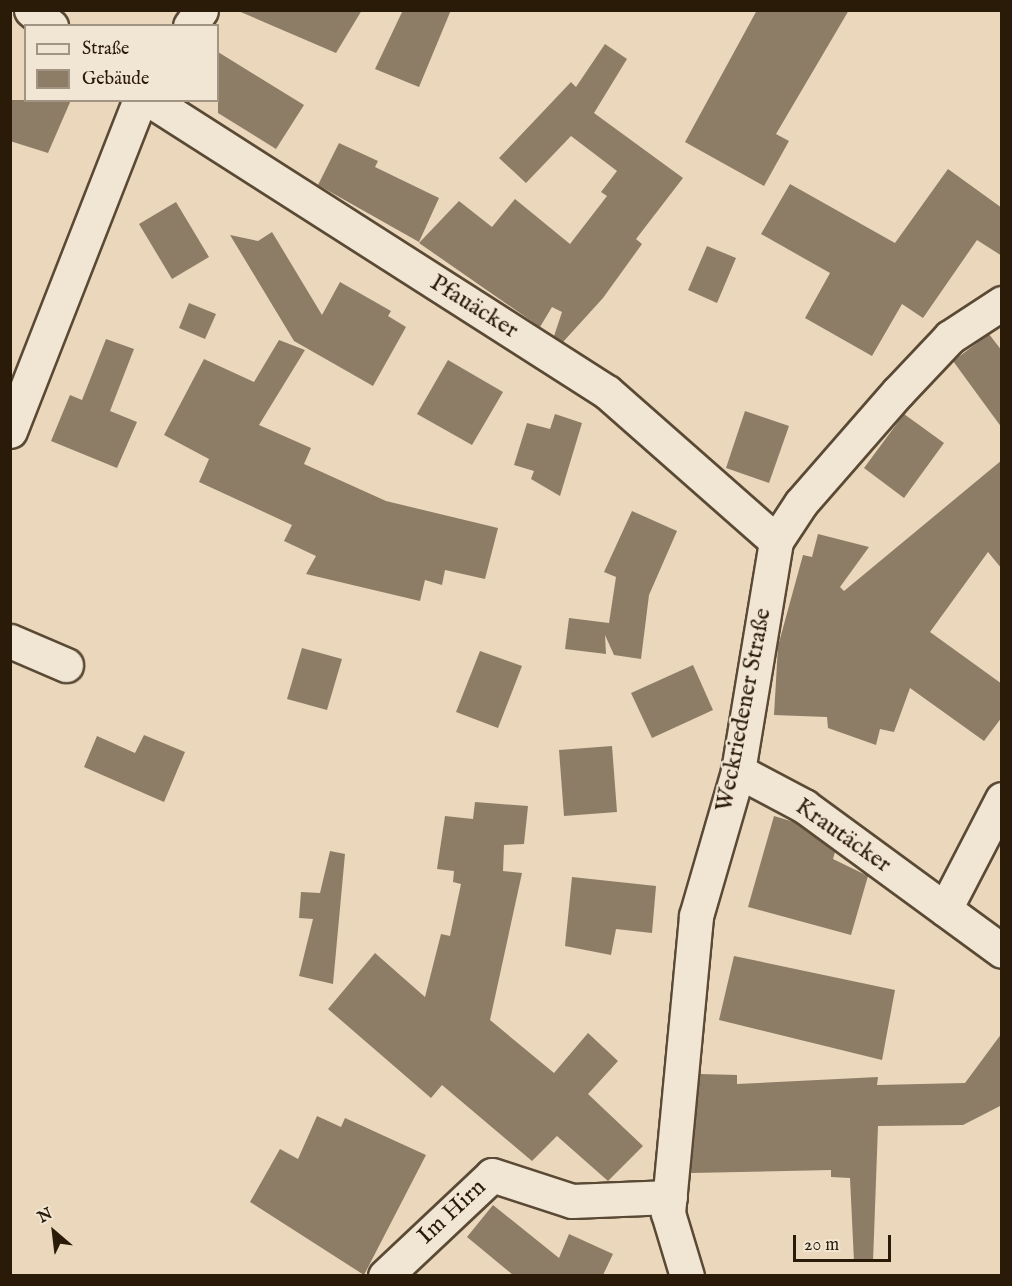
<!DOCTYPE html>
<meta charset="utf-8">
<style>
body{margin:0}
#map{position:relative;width:1012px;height:1286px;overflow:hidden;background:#ead7bc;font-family:"IM FELL English",serif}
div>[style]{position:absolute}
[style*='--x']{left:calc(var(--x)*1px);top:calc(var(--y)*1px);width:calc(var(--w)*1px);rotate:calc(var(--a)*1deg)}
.building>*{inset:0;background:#8e7d66}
.roads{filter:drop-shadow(2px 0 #5a4a35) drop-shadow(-2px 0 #5a4a35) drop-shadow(0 2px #5a4a35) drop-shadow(0 -2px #5a4a35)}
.minor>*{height:33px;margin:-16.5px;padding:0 16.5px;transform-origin:16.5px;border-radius:16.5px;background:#f1e5d3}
span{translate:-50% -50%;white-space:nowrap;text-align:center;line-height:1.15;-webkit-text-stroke:4.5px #f1e5d3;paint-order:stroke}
.street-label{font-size:24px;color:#2a1b08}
.frame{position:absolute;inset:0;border:12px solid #2a1b08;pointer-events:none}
.legend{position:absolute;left:24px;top:24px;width:195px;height:78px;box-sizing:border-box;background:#f1e5d3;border:2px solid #a19482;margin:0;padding:8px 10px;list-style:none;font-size:18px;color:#2a1b08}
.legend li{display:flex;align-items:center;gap:12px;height:30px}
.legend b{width:30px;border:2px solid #a19482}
.north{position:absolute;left:24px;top:1202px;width:60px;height:60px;-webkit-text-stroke:4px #f1e5d3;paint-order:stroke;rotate:332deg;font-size:16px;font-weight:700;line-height:24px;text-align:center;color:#2a1b08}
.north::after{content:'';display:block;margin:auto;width:21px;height:27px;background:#2a1b08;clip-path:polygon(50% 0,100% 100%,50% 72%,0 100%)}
.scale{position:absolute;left:793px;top:1235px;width:98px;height:27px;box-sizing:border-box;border:3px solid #2a1b08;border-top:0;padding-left:8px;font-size:18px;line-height:21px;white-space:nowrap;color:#2a1b08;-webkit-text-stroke:4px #f1e5d3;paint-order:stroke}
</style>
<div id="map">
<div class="building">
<i style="clip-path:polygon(236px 10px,362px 10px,336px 53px)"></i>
<i style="clip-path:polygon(403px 10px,451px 10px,419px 87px,375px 69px)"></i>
<i style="clip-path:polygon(757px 10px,849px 10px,776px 134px,789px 141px,764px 186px,685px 142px)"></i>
<i style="clip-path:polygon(605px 44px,627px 59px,594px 113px,683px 178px,636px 239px,642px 244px,603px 298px,563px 342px,554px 336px,562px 312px,552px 307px,540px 327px,419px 243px,459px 201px,492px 227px,515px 199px,570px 244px,607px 196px,601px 192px,617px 171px,571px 136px,526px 183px,499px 158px,571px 82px,576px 87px)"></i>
<i style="clip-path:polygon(218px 52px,304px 105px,276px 149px,218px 113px)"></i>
<i style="clip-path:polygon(10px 100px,71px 100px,48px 153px,10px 141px)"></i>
<i style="clip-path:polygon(339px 143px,378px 161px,375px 167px,439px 198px,419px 242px,318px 185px)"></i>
<i style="clip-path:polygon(948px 169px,1002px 208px,1002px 256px,977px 240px,923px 318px,902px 304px,872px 356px,805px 318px,830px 273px,761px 234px,790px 184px,895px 243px)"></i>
<i style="clip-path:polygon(176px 202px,209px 257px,172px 279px,139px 224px)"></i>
<i style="clip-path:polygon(272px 232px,322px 315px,340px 282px,391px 311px,388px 316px,406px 327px,373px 386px,294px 341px,230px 235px,258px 241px)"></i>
<i style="clip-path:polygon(707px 246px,736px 258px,717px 303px,688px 290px)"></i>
<i style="clip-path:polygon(189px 303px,216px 314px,205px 339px,179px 328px)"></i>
<i style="clip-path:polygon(989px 334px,1002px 351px,1002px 428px,953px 361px)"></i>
<i style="clip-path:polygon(106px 339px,134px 349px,110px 411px,137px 422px,117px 468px,51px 441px,70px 395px,82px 400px)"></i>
<i style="clip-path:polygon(279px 340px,305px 350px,259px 425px,311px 448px,304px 464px,386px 501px,498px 528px,485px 579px,445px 570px,442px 585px,425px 580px,420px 601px,306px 574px,316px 556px,284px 541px,292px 525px,199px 482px,209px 459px,164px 435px,204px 359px,254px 382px)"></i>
<i style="clip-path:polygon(448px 360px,503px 392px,472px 445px,417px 414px)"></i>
<i style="clip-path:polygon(745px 411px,789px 426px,769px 483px,726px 468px)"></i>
<i style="clip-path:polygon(555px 414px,582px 423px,560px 496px,531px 479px,534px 471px,514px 465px,527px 423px,550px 429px)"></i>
<i style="clip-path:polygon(904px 414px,944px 443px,904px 498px,864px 468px)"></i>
<i style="clip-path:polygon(1002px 460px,1002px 569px,988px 552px,930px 632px,1002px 684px,1002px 717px,984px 741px,910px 688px,894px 732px,880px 729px,876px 745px,828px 728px,827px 717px,774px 715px,778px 646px,803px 555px,812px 557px,818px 534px,869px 547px,840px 587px,844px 591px)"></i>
<i style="clip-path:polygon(632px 511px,677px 531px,649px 595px,641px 659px,614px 655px,605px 635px,606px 654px,565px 649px,569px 618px,609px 623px,616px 577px,604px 572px)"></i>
<i style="clip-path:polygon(302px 648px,342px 659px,327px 710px,287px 699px)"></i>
<i style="clip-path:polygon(480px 651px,522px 666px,498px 728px,456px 712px)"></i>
<i style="clip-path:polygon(693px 665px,713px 710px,652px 738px,631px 693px)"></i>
<i style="clip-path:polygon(144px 735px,185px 752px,164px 802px,84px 767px,97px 736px,135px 753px)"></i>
<i style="clip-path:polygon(612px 746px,617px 812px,564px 816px,559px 750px)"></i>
<i style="clip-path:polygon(475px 802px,528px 806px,524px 844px,504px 845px,503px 871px,522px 873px,490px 1020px,554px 1073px,588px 1033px,618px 1061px,588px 1094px,643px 1146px,608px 1181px,557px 1136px,532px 1161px,442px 1085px,431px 1098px,328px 1009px,375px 953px,425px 997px,441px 934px,450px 936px,461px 884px,453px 882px,454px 871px,437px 869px,445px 816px,473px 819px)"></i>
<i style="clip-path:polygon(774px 816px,794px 822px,835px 852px,833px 859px,868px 876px,851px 935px,748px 907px)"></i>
<i style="clip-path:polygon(330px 851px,345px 854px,333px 984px,299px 976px,313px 919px,299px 918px,301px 892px,320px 893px)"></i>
<i style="clip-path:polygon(572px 877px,656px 886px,652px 933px,616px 929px,611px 955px,565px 946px)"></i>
<i style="clip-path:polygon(734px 956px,895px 990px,882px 1060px,719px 1020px)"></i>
<i style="clip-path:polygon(1002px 1033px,1002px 1105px,963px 1125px,878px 1126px,873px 1262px,854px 1262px,850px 1178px,831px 1177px,831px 1170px,691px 1173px,700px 1074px,737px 1075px,737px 1084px,878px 1077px,877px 1085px,965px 1083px)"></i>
<i style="clip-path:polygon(317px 1116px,341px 1127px,345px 1118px,426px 1155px,364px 1275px,250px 1202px,280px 1149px,298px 1159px)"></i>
<i style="clip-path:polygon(493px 1205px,559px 1258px,569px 1234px,613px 1254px,603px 1275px,513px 1275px,467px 1237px)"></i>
</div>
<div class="roads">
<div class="minor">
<i style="--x:31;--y:10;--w:26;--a:39"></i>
<i style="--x:190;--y:26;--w:19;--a:-55"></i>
<i style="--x:150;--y:100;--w:542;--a:32.58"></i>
<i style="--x:607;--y:392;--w:225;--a:41.4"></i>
<i style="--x:10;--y:431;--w:356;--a:-68.6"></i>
<i style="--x:10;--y:641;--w:61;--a:23.2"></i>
<i style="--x:738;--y:771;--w:75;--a:27.9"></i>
<i style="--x:804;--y:806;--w:245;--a:36.2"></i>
<i style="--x:945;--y:909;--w:124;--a:-62.6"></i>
<i style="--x:385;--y:1276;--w:147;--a:-43.3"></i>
<i style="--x:492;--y:1175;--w:84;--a:18"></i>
<i style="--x:572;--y:1201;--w:98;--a:-2.3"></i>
<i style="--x:687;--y:1276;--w:66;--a:-106.8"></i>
<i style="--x:668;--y:1213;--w:298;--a:-84.6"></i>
<i style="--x:696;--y:916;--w:151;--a:-73.8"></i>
<i style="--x:738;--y:771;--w:233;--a:-80.6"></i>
<i style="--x:776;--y:541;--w:45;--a:-56.7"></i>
<i style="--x:801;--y:503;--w:147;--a:-48.9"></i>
<i style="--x:898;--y:392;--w:76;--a:-46.6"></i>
<i style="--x:950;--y:337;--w:62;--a:-33.2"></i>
</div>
</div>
<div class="street-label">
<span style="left:474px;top:307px;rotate:32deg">Pfauäcker</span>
<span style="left:744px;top:710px;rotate:-79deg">Weckriedener Straße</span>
<span style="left:843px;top:836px;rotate:35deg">Krautäcker</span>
<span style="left:452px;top:1212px;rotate:-43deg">Im Hirn</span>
</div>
<div class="frame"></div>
<ul class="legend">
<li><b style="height:8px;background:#f1e5d3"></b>Straße</li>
<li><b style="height:16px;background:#8e7d66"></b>Gebäude</li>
</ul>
<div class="north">N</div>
<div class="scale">20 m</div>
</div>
